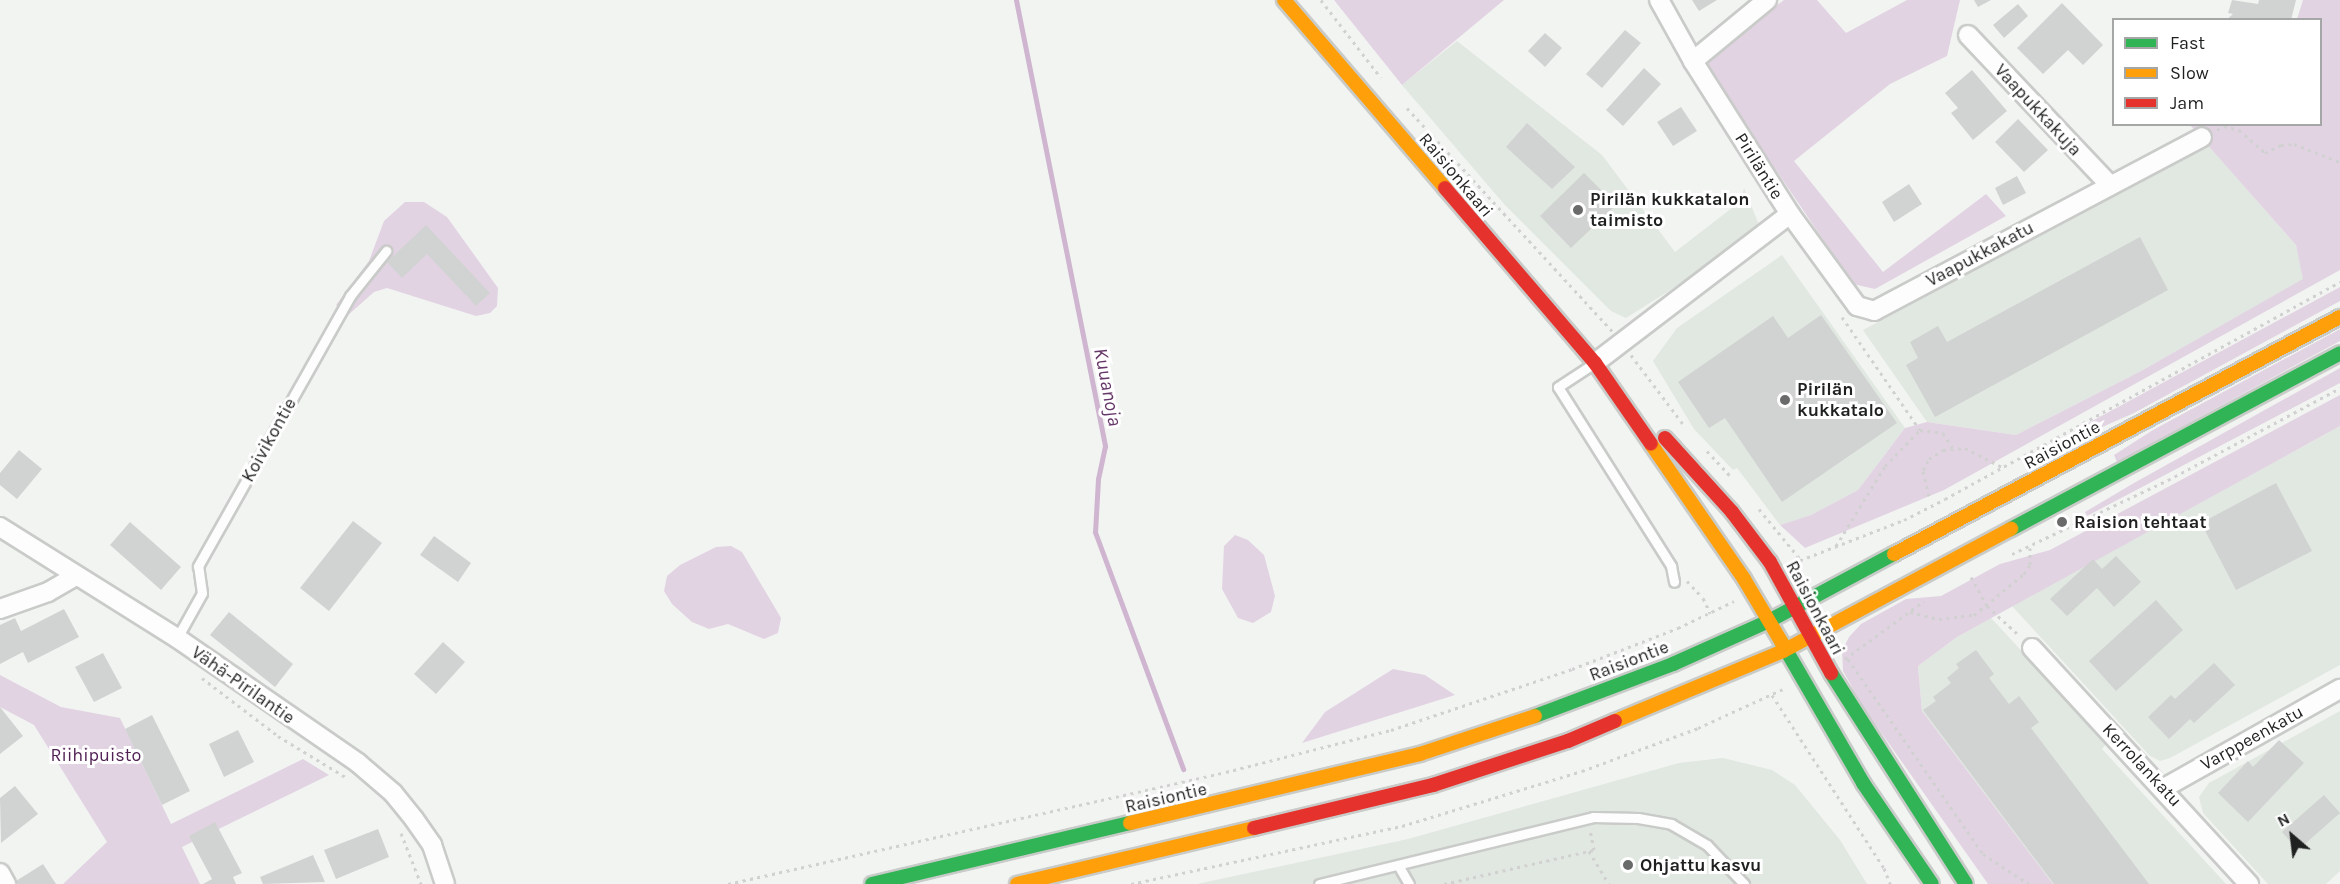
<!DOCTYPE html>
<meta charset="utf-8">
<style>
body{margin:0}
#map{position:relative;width:2340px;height:884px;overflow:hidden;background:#f2f4f2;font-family:Karla,sans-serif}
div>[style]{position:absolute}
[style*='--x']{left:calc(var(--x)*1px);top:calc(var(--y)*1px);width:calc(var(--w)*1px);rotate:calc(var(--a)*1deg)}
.built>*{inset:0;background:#e1e7e1}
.green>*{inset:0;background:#e2d3e3}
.stream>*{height:5px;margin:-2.5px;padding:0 2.5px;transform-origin:2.5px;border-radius:2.5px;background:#cfb5d0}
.building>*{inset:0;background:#d1d3d2}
.path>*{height:3px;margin-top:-1.5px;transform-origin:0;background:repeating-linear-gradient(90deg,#d0d1d0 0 3px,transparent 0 7.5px)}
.roads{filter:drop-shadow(2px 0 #c9cbc9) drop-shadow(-2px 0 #c9cbc9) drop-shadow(0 2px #c9cbc9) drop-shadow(0 -2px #c9cbc9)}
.lane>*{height:9px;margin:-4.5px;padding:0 4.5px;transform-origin:4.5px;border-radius:4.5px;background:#fdfdfd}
.street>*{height:18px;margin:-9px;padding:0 9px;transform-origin:9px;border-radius:9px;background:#fdfdfd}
.fast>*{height:14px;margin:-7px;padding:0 7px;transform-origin:7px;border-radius:7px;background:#30b455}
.slow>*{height:14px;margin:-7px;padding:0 7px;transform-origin:7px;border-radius:7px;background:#ff9f0a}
.jam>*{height:14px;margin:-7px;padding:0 7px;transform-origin:7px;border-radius:7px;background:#e5322d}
.dots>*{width:16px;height:16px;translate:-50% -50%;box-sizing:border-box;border:3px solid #fff;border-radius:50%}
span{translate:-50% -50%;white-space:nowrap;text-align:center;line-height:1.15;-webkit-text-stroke:6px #fff;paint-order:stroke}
.street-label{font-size:18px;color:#1f2120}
.poi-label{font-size:18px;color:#1f2120;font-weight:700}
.left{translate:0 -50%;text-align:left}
.park-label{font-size:18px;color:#512254}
.water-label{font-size:20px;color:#663769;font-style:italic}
.legend{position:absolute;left:2112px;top:18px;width:210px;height:108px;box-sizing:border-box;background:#fff;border:2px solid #a5a6a6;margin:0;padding:8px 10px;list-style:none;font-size:18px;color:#1f2120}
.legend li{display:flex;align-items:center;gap:12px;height:30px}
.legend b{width:30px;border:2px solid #a5a6a6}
.north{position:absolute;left:2262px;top:806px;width:60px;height:60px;-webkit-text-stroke:4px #fff;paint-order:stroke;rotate:332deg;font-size:16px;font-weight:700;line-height:24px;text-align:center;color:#1f2120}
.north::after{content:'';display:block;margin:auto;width:21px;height:27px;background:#1f2120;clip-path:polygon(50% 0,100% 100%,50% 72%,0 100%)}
</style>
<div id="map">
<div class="built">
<i style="clip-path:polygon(1457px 41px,1602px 155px,1675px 252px,1741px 201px,1744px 188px,1762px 232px,1626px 318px,1611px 311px,1504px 204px,1402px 85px)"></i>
<i style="clip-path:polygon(2209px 146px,2296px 245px,2304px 279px,2141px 371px,2016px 435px,1927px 422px,1863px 330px)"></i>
<i style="clip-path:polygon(1782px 255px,1905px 428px,1858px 490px,1811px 515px,1780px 525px,1737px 468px,1733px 470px,1694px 429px,1653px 361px,1677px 328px)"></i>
<i style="clip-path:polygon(2340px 426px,2340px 665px,2170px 758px,2160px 761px,2150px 756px,2012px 606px)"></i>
<i style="clip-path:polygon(1991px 618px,2107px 743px,2102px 749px,2226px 884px,2053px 884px,1922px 711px,1918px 666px,1957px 637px)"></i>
<i style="clip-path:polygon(2340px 711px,2340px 871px,2326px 884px,2268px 884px,2203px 813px,2199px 797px,2209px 783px)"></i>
<i style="clip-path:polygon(1723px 758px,1772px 770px,1795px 785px,1840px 840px,1867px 884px,1197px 884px,1408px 839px,1679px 763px)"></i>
</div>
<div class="green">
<i style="clip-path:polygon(1334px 0,1504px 0,1402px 85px)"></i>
<i style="clip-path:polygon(1784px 0,1817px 0,1846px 33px,1907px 0,1960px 0,1947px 56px,1890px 84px,1794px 161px,1883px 272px,1986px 194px,2006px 216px,1875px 289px,1853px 284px,1703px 62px)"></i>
<i style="clip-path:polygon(2303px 0,2340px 0,2340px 270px,1944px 490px,1805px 548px,1780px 525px,1811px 515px,1858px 490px,1905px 428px,1927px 422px,2016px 435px,2141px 371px,2303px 279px,2296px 245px,2190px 125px,2320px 124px,2320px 20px,2297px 19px)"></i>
<i style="clip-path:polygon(405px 202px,424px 202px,447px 217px,498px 288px,497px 306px,490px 313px,476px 316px,387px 288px,374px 292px,347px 316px,336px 305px,369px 261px,384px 221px)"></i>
<i style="clip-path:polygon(2340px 287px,2340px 301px,2134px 413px,2064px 444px,2063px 439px,2083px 426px)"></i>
<i style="clip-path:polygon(2340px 329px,2340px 341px,2117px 462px,2114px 455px,2153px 430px)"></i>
<i style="clip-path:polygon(2340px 368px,2340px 383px,2087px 516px,2085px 512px,2134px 483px)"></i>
<i style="clip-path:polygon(2340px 395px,2340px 426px,1957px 637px,1918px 666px,1922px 711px,2053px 884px,1988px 884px,1863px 707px,1843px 671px,1842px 651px,1849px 637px,1861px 624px,1906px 599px,1941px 596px,2000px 564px,2050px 550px)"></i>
<i style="clip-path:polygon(1235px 535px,1248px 540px,1264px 555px,1275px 596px,1271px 612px,1253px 623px,1238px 618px,1222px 589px,1224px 546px)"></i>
<i style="clip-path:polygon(731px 546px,742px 552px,781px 618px,778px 633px,764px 639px,728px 624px,709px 629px,692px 622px,672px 604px,664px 591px,667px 576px,680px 565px,716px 547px)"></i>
<i style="clip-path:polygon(1393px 669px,1425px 675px,1455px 695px,1302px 743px,1325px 712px)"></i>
<i style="clip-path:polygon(0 675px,61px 707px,120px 718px,171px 824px,303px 759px,329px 775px,182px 847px,200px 884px,63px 884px,107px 842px,34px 725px,0 707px)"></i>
</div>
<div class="stream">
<i style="--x:1016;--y:0;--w:455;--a:78.7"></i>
<i style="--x:1105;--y:446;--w:34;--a:102"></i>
<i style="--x:1098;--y:479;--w:53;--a:93.2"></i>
<i style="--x:1095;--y:532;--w:253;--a:69.6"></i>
</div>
<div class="building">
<i style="clip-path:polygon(1692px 0,1717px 0,1699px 11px)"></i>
<i style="clip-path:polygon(1974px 0,1991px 0,1978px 7px)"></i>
<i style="clip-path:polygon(2232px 0,2258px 4px,2259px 0,2296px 0,2291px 20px,2226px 20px,2233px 14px,2228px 13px)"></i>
<i style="clip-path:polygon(2062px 3px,2103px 45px,2083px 65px,2068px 50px,2043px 74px,2017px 48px)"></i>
<i style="clip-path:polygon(2018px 4px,2028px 16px,2004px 38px,1993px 25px)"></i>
<i style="clip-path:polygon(1625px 30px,1641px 43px,1602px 88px,1586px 74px)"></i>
<i style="clip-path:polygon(1545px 33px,1562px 48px,1545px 67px,1528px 51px)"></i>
<i style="clip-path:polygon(1644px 68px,1661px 84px,1623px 126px,1606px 110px)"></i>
<i style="clip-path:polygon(1972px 70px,2007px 111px,1973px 140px,1951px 113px,1958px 108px,1945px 93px)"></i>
<i style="clip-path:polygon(1681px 107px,1697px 131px,1673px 146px,1657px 122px)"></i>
<i style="clip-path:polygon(2018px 119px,2048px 150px,2024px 172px,1995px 142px)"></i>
<i style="clip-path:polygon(1527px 123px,1575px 167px,1552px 189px,1506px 147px)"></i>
<i style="clip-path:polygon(1584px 173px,1616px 205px,1571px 248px,1540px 216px)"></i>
<i style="clip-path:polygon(2017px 176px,2026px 193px,2003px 205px,1995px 188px)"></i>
<i style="clip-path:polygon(1909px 184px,1922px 204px,1894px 222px,1882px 202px)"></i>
<i style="clip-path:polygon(426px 225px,490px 293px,476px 306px,427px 254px,402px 278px,387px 262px)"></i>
<i style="clip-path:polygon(2140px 237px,2168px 290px,1935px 417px,1906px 365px,1918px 358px,1910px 342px,1938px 326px,1947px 342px)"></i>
<i style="clip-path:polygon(1821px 315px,1897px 423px,1782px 502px,1725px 418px,1709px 428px,1678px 382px,1773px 316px,1788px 338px)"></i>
<i style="clip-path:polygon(19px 450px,42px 469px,17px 499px,0 485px,0 473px)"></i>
<i style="clip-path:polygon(2276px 483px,2312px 551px,2236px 590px,2201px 523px)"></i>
<i style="clip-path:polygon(353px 521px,382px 543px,329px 611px,300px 588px)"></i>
<i style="clip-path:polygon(130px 522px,181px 567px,161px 590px,110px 545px)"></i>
<i style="clip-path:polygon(434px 536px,471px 563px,458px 582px,420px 555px)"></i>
<i style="clip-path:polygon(2116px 556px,2141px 582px,2114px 607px,2097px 588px,2067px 616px,2050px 599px,2093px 559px,2102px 569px)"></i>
<i style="clip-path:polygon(2156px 600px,2183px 630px,2116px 691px,2089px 661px)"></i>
<i style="clip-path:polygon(64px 609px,79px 637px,28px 663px,23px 652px,0 664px,0 625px,15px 618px,21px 631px)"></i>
<i style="clip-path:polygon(229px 612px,293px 664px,275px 687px,210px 635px)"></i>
<i style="clip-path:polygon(443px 642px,465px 662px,436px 694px,414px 674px)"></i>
<i style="clip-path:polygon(1976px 650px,1994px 674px,1989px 678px,2009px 704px,2019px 696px,2039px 722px,2031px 728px,2149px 884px,2054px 884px,1923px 710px,1936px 701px,1933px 697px,1951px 683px,1947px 678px,1959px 668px,1956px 664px)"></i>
<i style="clip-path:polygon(103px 653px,122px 688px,94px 702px,75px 667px)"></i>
<i style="clip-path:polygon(2214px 663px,2235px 685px,2194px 723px,2190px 719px,2169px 739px,2148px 717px,2171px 695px,2175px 699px)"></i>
<i style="clip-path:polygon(0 707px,23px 736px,0 754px)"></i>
<i style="clip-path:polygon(152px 715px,190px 791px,162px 805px,125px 729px)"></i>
<i style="clip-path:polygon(238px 730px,254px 762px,224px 777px,209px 744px)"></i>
<i style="clip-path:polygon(2279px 740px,2304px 763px,2248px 822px,2218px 793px,2248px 761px,2253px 767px)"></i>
<i style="clip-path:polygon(15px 786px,38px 814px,1px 843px,0 798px)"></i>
<i style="clip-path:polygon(2324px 795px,2340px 813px,2298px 850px,2282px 832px)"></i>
<i style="clip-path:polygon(215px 822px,242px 873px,233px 877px,236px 884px,203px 884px,212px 879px,189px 836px)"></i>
<i style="clip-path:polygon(378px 829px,389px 857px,336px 879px,324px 850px)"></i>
<i style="clip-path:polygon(313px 855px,325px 882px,263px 884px,260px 877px)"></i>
<i style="clip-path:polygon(43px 864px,56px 884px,18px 884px,16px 881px)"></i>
</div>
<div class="path">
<i style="--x:1321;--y:0;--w:98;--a:52.4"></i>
<i style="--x:1407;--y:108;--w:303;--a:47.4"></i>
<i style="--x:2217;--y:130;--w:8;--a:-30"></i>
<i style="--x:2224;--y:126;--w:16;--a:15"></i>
<i style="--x:2239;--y:130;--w:35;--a:41"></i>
<i style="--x:2265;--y:153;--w:18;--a:-27"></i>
<i style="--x:2281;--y:145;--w:13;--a:-4"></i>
<i style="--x:2294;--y:144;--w:49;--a:21.4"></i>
<i style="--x:1842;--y:317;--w:137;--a:55.4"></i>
<i style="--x:1920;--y:430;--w:23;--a:7"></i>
<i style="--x:1943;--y:433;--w:17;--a:57"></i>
<i style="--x:1631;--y:355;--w:86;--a:53"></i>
<i style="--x:1707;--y:451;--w:33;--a:47"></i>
<i style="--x:1929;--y:496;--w:27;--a:-103"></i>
<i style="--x:1923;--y:470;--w:13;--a:-61"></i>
<i style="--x:1929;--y:459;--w:17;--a:-33"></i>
<i style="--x:1943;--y:450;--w:22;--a:-5"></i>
<i style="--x:1965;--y:448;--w:44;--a:27.1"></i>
<i style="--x:1759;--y:509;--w:65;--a:50.6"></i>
<i style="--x:1836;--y:546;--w:94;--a:-58.5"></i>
<i style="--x:1885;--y:466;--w:50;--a:-45.8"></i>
<i style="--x:2012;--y:554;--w:173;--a:-25.4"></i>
<i style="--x:2168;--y:480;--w:195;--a:-28.1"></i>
<i style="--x:1793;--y:563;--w:119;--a:-21.2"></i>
<i style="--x:1904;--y:520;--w:46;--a:-27.1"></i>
<i style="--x:1945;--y:499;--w:451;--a:-28.8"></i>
<i style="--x:1971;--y:577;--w:33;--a:61"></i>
<i style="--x:1987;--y:606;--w:45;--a:42.3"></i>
<i style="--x:1687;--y:581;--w:23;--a:47"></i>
<i style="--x:1703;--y:598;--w:17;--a:65"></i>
<i style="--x:1910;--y:612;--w:30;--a:14"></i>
<i style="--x:1939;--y:619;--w:35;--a:-7"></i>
<i style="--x:1974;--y:615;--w:65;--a:-39.4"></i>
<i style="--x:2024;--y:574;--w:11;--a:-56"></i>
<i style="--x:2030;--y:565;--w:17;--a:-90"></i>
<i style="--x:1845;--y:659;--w:98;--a:-36.3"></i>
<i style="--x:1848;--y:659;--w:237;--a:55.3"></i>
<i style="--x:1983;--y:854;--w:55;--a:33.1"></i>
<i style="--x:202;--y:678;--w:96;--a:37.3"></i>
<i style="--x:278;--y:736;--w:81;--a:31.3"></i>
<i style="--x:1772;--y:695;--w:206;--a:57.1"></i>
<i style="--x:1884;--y:868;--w:17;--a:69"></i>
<i style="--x:401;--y:833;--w:55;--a:68.6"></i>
<i style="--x:1589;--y:851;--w:39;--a:59"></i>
<i style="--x:728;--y:884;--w:510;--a:-12.67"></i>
<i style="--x:1226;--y:772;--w:170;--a:-14.3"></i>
<i style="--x:1391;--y:730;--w:191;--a:-18.6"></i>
<i style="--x:1572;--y:669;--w:114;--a:-21.1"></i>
<i style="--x:1678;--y:628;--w:62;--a:-25.7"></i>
<i style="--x:1131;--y:884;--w:277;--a:-12.1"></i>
<i style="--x:1402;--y:826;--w:188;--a:-17"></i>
<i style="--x:1582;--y:771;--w:124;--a:-20.3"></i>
<i style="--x:1698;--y:728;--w:94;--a:-24.6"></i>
<i style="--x:1444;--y:884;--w:154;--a:-12.8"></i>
<i style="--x:1594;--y:850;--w:21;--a:-101"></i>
</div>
<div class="roads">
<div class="lane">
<i style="--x:1593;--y:364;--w:42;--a:146.7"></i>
<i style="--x:1558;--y:387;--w:212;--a:57.7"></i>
<i style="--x:1671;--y:566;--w:16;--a:79"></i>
<i style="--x:177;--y:638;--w:51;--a:-60.9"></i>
<i style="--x:202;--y:593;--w:27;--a:-98"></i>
<i style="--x:198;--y:566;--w:310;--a:-60.6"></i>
<i style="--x:350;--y:296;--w:58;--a:-51.3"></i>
<i style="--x:1398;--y:865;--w:22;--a:60"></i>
<i style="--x:1319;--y:884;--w:282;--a:-13.7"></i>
<i style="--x:1593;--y:817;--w:45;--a:1.3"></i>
<i style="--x:1638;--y:818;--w:34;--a:10"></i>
<i style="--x:1671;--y:824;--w:42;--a:30.3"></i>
<i style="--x:1707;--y:845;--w:54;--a:46.5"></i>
</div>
<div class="street">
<i style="--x:1968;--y:35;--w:205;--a:46.6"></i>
<i style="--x:1693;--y:61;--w:96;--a:-39.5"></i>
<i style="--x:1790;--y:214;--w:114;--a:53.9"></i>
<i style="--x:1857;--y:306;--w:18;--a:16"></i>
<i style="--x:1874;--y:311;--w:371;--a:-27.9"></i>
<i style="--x:1595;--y:363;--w:245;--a:-37.4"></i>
<i style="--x:1790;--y:214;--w:181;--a:-122.4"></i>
<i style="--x:1693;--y:61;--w:70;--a:-119.1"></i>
<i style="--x:0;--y:527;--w:209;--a:32.1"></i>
<i style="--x:177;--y:638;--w:220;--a:34.6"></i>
<i style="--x:358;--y:763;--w:46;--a:40.6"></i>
<i style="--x:393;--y:793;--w:33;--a:51"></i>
<i style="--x:414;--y:819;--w:32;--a:55"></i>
<i style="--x:432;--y:845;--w:41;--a:71.6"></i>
<i style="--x:0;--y:609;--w:51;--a:-19.5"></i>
<i style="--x:48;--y:592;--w:30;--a:-30"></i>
<i style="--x:2032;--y:648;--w:321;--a:47.4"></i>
<i style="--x:2164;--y:788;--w:202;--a:-29.4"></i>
<i style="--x:0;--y:873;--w:13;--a:61"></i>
</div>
<div class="fast">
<i style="--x:2011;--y:529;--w:373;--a:-28.1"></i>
<i style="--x:1782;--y:643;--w:162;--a:59.9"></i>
<i style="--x:1863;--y:783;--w:122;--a:55.7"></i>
<i style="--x:1831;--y:673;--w:250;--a:57.4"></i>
<i style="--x:1535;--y:716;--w:147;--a:-20.6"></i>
<i style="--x:1673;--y:664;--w:103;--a:-24.1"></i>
<i style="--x:1767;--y:622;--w:144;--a:-28.2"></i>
<i style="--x:872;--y:884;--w:265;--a:-13.3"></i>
</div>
<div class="slow">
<i style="--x:1284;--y:0;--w:248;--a:49.4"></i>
<i style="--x:1651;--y:444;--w:164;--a:55.4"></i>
<i style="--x:1744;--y:579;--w:74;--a:59.3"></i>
<i style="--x:1894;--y:554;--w:505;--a:-27.99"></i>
<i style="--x:1615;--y:721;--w:182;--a:-22.6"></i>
<i style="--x:1783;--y:651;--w:259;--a:-28.2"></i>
<i style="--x:1130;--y:823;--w:298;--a:-13.4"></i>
<i style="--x:1420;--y:754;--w:121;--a:-18.3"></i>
<i style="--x:1017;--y:884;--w:244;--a:-13.3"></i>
</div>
<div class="jam">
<i style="--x:1445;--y:188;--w:230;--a:49.4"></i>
<i style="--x:1595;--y:363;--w:98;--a:55.3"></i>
<i style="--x:1665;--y:438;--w:100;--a:47.8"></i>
<i style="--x:1732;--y:512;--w:63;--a:52.8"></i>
<i style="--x:1770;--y:562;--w:127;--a:61.2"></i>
<i style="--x:1254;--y:828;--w:184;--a:-13.5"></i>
<i style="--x:1433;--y:785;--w:142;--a:-18.1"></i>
<i style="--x:1568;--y:741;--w:51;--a:-23.1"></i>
</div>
</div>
<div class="dots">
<i style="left:1578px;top:210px;background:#696b6a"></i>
<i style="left:1785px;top:400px;background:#696b6a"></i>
<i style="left:2062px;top:522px;background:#696b6a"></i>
<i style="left:1628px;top:865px;background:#696b6a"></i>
</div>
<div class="street-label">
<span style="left:2038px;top:110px;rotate:47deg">Vaapukkakuja</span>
<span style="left:1759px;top:166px;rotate:58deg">Piriläntie</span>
<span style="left:1456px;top:175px;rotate:50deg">Raisionkaari</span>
<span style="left:1980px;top:254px;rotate:-28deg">Vaapukkakatu</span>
<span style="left:269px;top:440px;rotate:-61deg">Koivikontie</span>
<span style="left:2062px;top:445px;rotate:-28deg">Raisiontie</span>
<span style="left:1815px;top:608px;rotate:62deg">Raisionkaari</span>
<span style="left:1629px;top:661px;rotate:-21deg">Raisiontie</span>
<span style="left:243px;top:685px;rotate:35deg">Vähä-Pirilantie</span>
<span style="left:2252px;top:738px;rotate:-29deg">Varppeenkatu</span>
<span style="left:2142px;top:765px;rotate:47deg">Kerrolankatu</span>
<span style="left:1166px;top:798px;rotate:-13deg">Raisiontie</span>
</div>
<div class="poi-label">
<span class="left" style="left:1590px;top:210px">Pirilän kukkatalon<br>taimisto</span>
<span class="left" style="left:1797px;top:400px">Pirilän<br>kukkatalo</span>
<span class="left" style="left:2074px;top:522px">Raision tehtaat</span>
<span class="left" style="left:1640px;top:865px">Ohjattu kasvu</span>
</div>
<div class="park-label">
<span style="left:96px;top:755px">Riihipuisto</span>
</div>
<div class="water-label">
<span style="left:1108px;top:387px;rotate:79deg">Kuuanoja</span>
</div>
<ul class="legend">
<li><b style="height:8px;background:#30b455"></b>Fast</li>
<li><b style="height:8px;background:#ff9f0a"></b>Slow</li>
<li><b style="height:8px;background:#e5322d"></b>Jam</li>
</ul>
<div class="north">N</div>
</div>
